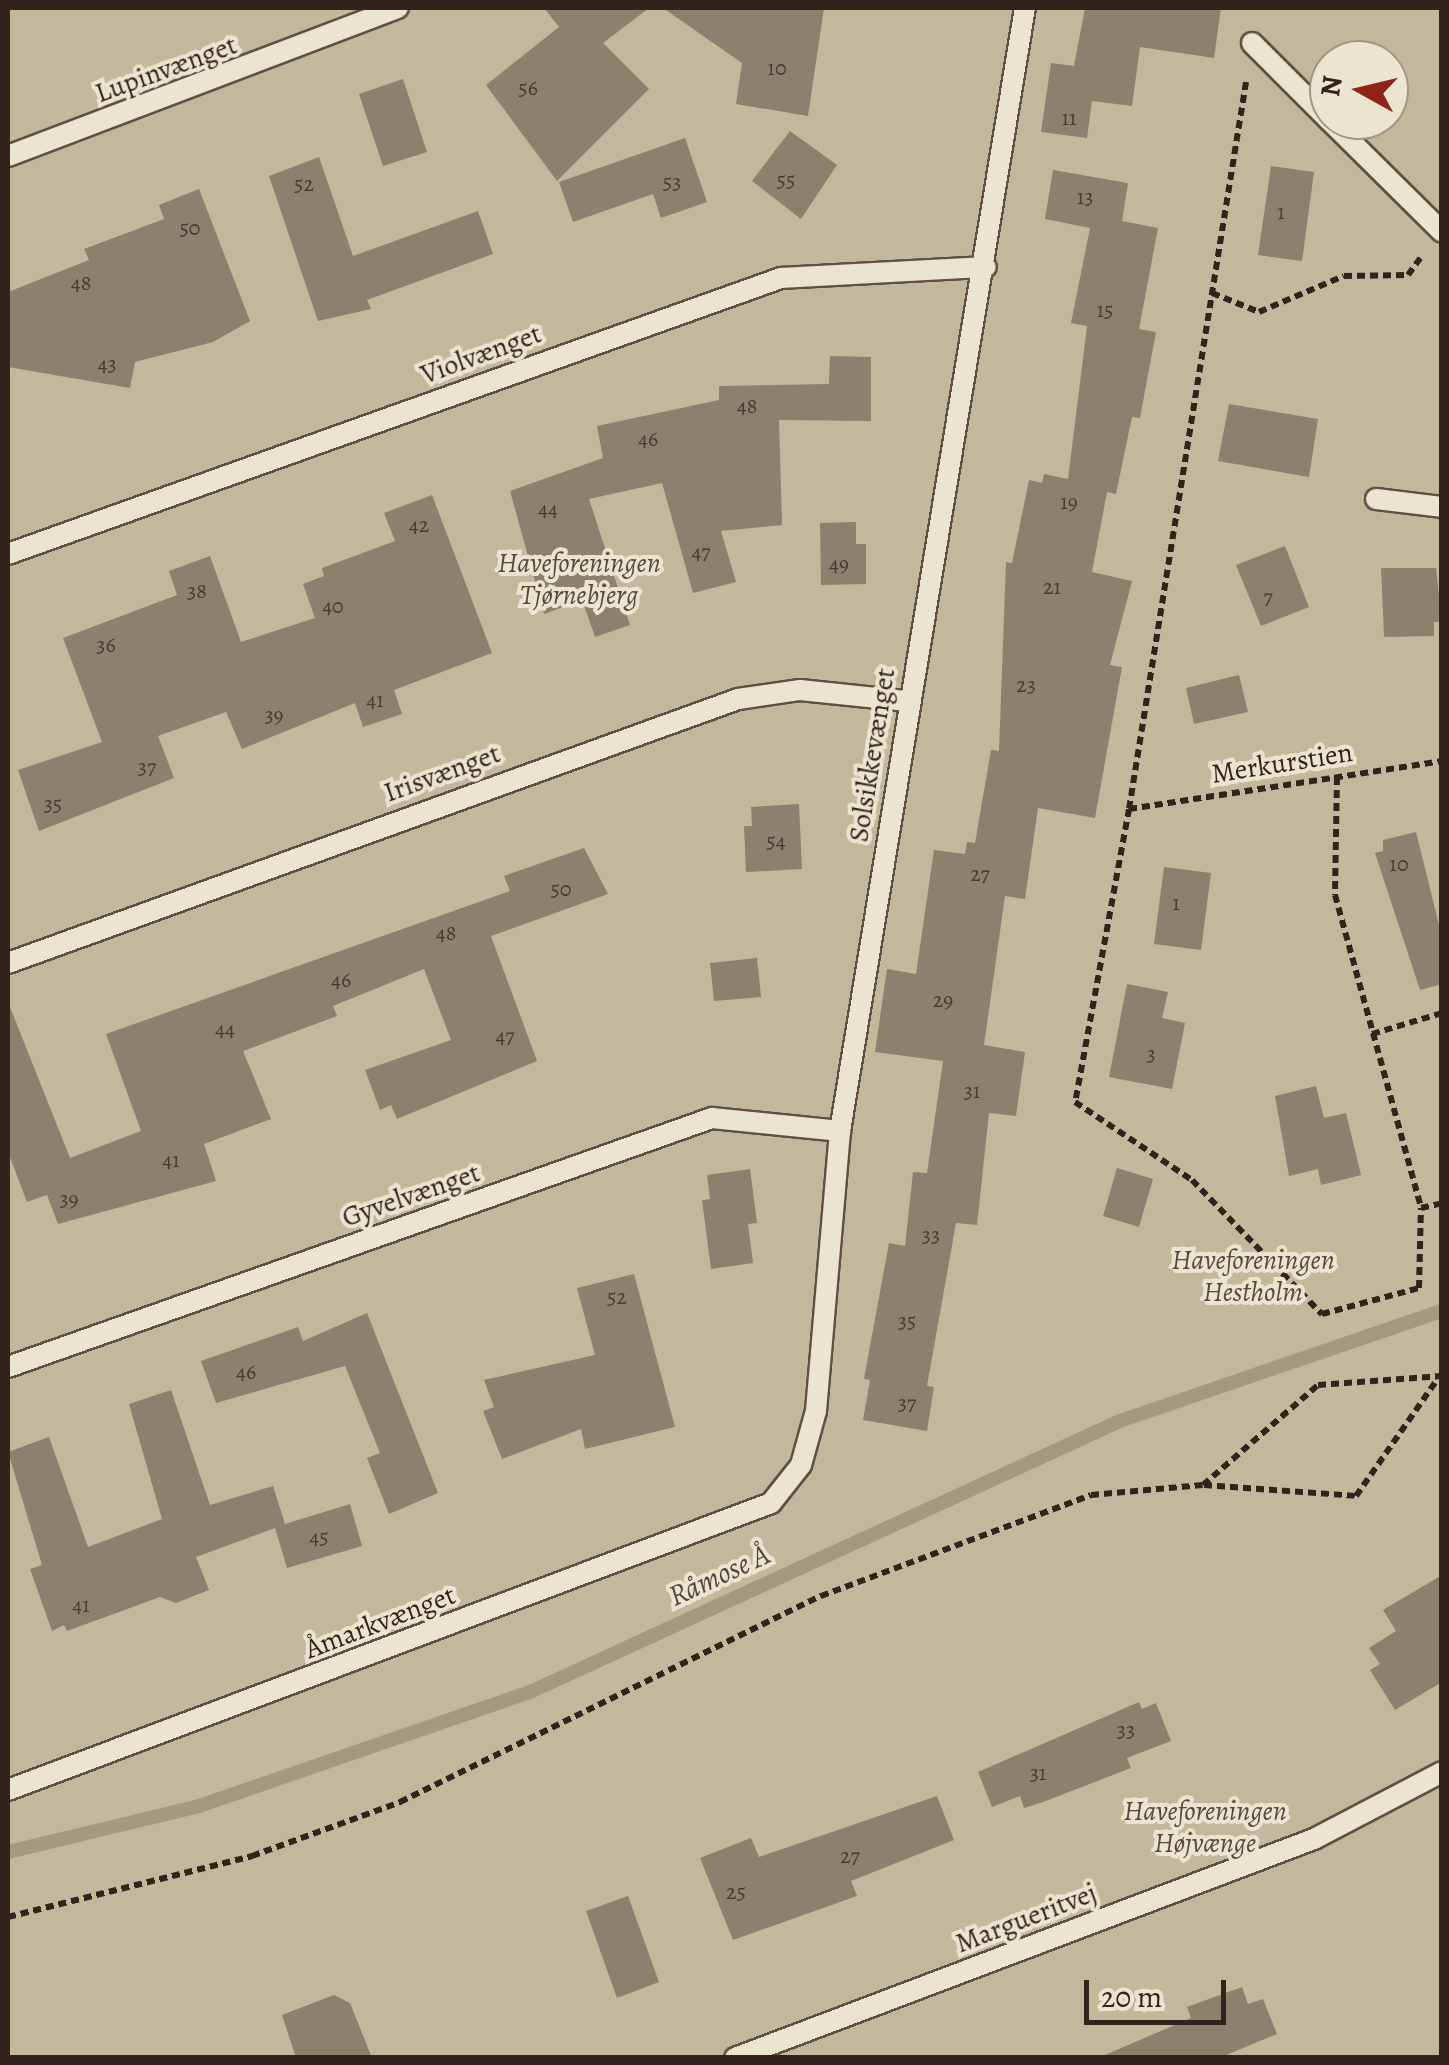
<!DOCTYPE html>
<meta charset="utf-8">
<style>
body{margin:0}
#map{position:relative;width:1449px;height:2065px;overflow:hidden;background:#e0d6b5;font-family:Alegreya,serif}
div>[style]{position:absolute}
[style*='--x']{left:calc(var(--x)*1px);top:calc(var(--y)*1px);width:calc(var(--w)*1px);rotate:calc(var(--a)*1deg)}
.green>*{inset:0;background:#c3b89b}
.stream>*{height:14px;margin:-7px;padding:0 7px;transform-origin:7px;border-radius:7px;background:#a59981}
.building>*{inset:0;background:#8d806c}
.path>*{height:6px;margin-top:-3px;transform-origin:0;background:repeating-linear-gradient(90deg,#33231c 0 8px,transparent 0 13px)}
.roads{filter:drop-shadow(2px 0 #5e5042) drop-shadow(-2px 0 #5e5042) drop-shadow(0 2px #5e5042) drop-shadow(0 -2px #5e5042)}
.lane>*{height:20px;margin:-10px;padding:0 10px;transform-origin:10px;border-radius:10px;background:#ebe4cf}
span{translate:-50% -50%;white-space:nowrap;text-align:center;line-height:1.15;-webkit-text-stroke:8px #ebe4cf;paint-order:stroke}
.number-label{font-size:22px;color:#4a3a30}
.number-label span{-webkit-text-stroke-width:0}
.street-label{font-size:28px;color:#33231c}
.park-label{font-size:28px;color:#57483c;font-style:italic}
.water-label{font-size:30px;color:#55463a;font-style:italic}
.frame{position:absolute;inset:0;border:10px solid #33231c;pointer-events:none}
.north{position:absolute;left:1309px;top:40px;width:100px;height:100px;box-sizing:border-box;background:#ebe4cf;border:2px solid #a19787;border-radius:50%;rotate:278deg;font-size:28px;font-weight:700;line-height:40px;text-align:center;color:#33231c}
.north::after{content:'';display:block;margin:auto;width:35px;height:45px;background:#8f2418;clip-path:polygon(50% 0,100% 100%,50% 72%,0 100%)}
.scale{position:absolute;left:1084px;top:1980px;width:142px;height:45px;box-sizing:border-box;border:5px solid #33231c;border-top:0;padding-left:12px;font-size:30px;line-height:35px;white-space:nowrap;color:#33231c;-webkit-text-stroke:8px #ebe4cf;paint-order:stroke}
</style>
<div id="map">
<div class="green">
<i style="clip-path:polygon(evenodd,8px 8px,1441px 8px,1441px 2057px,8px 2058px,8px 8px,1329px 60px,1389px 60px,1389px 120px,1329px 120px,1329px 60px)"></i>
</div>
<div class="stream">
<i style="--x:8;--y:1852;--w:196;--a:-13.5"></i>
<i style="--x:199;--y:1806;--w:348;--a:-19"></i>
<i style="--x:528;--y:1693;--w:651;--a:-24.68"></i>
<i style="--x:1120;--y:1421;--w:340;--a:-18.9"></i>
</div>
<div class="building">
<i style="clip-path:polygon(544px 8px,649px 8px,603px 43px,649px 89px,557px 181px,486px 85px,559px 27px)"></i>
<i style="clip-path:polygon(663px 8px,824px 8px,808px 116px,736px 104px,742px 63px)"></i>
<i style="clip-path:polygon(1085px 8px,1221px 8px,1214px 58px,1140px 47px,1132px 106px,1092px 101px,1087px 138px,1041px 132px,1051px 63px,1074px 66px)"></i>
<i style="clip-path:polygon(403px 79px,427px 152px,383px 166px,359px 94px)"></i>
<i style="clip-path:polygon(790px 131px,837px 165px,801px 219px,752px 181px)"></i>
<i style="clip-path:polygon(685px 138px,707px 202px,661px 218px,653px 194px,573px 222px,559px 182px)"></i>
<i style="clip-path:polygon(319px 157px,353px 256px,478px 211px,493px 254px,367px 300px,371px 309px,318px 321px,269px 176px)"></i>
<i style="clip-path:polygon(1271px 166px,1314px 172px,1302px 261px,1258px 255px)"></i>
<i style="clip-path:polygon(1053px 170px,1128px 183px,1122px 221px,1158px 228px,1139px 329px,1156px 332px,1140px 418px,1132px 417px,1116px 494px,1107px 492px,1092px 572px,1132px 581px,1110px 665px,1122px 667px,1095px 818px,1038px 808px,1025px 899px,1005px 896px,984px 1045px,1025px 1052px,1016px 1116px,989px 1113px,977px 1225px,956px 1223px,927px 1386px,934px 1387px,927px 1431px,863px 1420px,870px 1380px,864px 1379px,889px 1243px,905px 1246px,913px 1172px,927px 1173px,943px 1061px,875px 1052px,887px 969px,916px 974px,934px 850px,965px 854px,967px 842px,975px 843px,991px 750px,999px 751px,1006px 562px,1012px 563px,1029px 480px,1042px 483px,1044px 474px,1068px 479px,1087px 326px,1071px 323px,1090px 228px,1045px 219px)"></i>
<i style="clip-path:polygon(199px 189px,250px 321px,213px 342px,135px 362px,130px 388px,8px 367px,8px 292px,89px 260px,84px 249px,164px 219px,159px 205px)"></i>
<i style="clip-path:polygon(830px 356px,871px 357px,871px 421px,779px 420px,782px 525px,721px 531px,736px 582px,693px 593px,662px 483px,589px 499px,630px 625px,595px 637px,582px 600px,544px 614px,510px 491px,603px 458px,597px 426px,719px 400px,719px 386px,829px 384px)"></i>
<i style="clip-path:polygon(1229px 404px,1318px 419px,1309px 477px,1218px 461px)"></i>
<i style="clip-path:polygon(432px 495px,492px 653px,394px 690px,402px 714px,363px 727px,355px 703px,242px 749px,226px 712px,158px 736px,174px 778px,39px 831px,18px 770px,102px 742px,63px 638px,177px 595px,169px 571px,210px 556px,241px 642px,315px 618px,303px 584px,324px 576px,322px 568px,395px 541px,384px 513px)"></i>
<i style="clip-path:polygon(856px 522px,856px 544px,866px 544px,866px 584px,821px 585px,820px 523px)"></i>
<i style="clip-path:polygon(1285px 546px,1309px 607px,1261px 626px,1236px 565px)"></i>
<i style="clip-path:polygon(1381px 568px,1436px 568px,1442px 622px,1434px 622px,1434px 636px,1384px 637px)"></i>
<i style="clip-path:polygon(1239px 675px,1248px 712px,1194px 724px,1186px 688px)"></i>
<i style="clip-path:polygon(799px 804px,802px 869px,746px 872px,744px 826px,752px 826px,751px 807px)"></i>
<i style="clip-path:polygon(1416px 832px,1442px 937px,1442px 984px,1420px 990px,1375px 853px,1383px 851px,1383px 840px)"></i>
<i style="clip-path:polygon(584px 848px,608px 894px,491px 936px,537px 1061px,397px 1119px,391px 1105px,380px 1110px,365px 1070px,451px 1040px,424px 969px,333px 1006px,337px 1016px,243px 1051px,271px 1119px,204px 1144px,216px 1181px,58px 1224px,47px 1195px,27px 1202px,8px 1152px,8px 1002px,70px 1158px,141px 1131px,106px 1034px,510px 891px,504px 876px)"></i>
<i style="clip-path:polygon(1164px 867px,1211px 873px,1201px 950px,1154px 944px)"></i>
<i style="clip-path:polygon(757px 958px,761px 997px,714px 1001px,710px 963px)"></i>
<i style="clip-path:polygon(1127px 984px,1168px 992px,1162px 1018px,1185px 1023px,1172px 1089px,1109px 1077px)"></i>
<i style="clip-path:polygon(1316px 1086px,1324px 1118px,1346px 1113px,1361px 1175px,1321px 1185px,1318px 1169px,1289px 1176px,1275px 1096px)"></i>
<i style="clip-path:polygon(1117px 1168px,1153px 1179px,1139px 1227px,1103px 1216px)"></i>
<i style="clip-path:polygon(750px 1169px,757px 1223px,748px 1224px,753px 1263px,711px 1269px,702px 1200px,710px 1199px,707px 1175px)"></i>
<i style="clip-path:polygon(634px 1274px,675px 1427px,585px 1449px,581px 1429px,502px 1459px,483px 1411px,494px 1407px,484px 1380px,595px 1355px,577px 1288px)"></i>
<i style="clip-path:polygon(367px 1313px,438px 1493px,389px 1514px,367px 1458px,380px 1453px,345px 1366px,216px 1403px,201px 1361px,298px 1327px,303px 1341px)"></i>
<i style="clip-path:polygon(171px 1390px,210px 1505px,273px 1486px,285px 1524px,350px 1504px,362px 1546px,287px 1568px,275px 1528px,196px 1557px,209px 1590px,176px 1603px,160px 1597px,67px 1631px,64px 1625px,52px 1631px,30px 1569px,42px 1565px,8px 1452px,49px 1437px,88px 1547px,162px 1519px,129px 1404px)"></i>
<i style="clip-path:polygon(1442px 1575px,1442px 1682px,1395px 1710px,1370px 1670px,1380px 1664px,1369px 1648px,1396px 1631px,1383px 1610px)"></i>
<i style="clip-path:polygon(1139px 1702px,1142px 1709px,1156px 1703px,1171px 1741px,1127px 1758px,1131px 1768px,1043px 1802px,1024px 1808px,1020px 1796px,992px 1807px,978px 1772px)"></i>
<i style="clip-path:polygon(937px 1796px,954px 1840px,851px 1881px,857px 1896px,733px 1940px,700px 1858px,751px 1838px,759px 1857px)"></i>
<i style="clip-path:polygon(628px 1896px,659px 1982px,617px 1998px,586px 1911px)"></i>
<i style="clip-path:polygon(1242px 1987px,1248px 2004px,1263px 1999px,1277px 2034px,1219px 2058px,1098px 2058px,1191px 2018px,1187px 2007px)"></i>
<i style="clip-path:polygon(334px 1995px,350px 2003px,372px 2058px,296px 2058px,282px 2015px)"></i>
</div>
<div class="path">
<i style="--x:1246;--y:82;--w:736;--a:99.14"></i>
<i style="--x:1129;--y:809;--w:298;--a:100.4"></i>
<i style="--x:1075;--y:1102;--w:141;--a:33.7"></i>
<i style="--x:1192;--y:1180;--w:187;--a:45.9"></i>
<i style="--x:1322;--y:1314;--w:100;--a:-15"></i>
<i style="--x:1419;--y:1288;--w:80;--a:-88.6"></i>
<i style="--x:1421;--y:1208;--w:22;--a:-13"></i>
<i style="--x:1212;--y:293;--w:51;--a:22"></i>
<i style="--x:1259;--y:312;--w:92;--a:-23"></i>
<i style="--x:1344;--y:276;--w:64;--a:-0.9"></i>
<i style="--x:1408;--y:275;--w:24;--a:-54"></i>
<i style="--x:1337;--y:777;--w:118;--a:91"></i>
<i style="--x:1335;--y:895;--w:325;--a:74.6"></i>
<i style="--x:1129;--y:809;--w:317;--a:-8.7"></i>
<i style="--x:1372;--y:1034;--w:73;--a:-16.7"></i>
<i style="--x:1204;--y:1485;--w:152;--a:4.1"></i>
<i style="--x:1356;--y:1496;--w:145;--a:-55.1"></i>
<i style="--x:8;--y:1917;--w:252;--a:-14"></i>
<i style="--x:252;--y:1856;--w:158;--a:-20"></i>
<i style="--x:400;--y:1802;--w:469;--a:-26.1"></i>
<i style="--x:821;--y:1596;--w:288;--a:-20.5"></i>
<i style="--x:1091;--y:1495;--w:112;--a:-5.1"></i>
<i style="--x:1203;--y:1485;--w:152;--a:-41"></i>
<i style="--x:1318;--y:1385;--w:124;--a:-4.2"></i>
</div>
<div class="roads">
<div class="lane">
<i style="--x:1252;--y:43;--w:109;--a:45"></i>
<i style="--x:1329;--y:120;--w:159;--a:44.7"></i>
<i style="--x:8;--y:156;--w:417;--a:-20.8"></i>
<i style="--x:1376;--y:499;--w:66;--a:6.9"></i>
<i style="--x:8;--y:554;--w:821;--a:-19.65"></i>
<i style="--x:781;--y:278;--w:205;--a:-3.1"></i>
<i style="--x:8;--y:963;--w:776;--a:-19.88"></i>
<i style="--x:738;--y:699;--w:63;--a:-8.3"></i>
<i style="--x:800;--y:690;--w:108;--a:5.9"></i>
<i style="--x:8;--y:1367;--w:747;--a:-19.48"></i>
<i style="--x:712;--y:1118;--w:129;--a:5.8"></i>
<i style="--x:8;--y:1790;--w:815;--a:-20.61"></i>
<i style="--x:771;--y:1503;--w:48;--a:-51.7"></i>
<i style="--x:801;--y:1465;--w:56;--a:-74.5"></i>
<i style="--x:816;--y:1411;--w:281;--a:-85.1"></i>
<i style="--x:840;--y:1131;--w:1138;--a:-80.65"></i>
<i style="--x:735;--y:2058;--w:619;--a:-20.72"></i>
<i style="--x:1314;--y:1839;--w:144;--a:-27.6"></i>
</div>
</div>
<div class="number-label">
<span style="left:777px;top:69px">10</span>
<span style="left:528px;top:89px">56</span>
<span style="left:1069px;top:119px">11</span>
<span style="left:786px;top:181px">55</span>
<span style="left:672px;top:183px">53</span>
<span style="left:304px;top:185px">52</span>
<span style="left:1085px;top:198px">13</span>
<span style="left:1281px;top:213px">1</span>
<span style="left:190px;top:229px">50</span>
<span style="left:81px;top:284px">48</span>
<span style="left:1105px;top:311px">15</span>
<span style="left:107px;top:365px">43</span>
<span style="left:747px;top:407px">48</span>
<span style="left:648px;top:440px">46</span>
<span style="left:1069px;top:503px">19</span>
<span style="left:548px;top:510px">44</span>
<span style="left:419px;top:526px">42</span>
<span style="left:701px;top:553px">47</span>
<span style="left:839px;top:565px">49</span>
<span style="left:1052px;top:588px">21</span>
<span style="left:197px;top:592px">38</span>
<span style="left:1268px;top:598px">7</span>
<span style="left:333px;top:607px">40</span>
<span style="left:106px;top:646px">36</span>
<span style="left:1026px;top:686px">23</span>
<span style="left:375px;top:701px">41</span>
<span style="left:274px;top:716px">39</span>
<span style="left:147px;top:768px">37</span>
<span style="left:53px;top:805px">35</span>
<span style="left:776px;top:842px">54</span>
<span style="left:1399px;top:865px">10</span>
<span style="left:980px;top:875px">27</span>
<span style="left:561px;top:890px">50</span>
<span style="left:1176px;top:904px">1</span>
<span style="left:446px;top:934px">48</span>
<span style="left:341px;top:981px">46</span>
<span style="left:943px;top:1001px">29</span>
<span style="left:225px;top:1030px">44</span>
<span style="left:505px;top:1037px">47</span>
<span style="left:1151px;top:1055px">3</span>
<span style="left:972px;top:1092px">31</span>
<span style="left:171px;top:1161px">41</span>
<span style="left:69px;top:1200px">39</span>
<span style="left:931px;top:1236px">33</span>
<span style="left:617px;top:1298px">52</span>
<span style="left:907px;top:1322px">35</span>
<span style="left:246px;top:1373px">46</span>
<span style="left:907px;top:1404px">37</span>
<span style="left:319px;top:1538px">45</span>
<span style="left:81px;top:1606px">41</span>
<span style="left:1126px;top:1731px">33</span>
<span style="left:1038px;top:1774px">31</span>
<span style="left:850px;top:1857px">27</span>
<span style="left:736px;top:1893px">25</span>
</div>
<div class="street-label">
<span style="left:166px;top:69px;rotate:-20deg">Lupinvænget</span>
<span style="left:481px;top:354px;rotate:-20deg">Violvænget</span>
<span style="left:872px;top:755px;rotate:-81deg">Solsikkevænget</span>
<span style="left:1282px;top:763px;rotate:-9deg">Merkurstien</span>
<span style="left:442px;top:773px;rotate:-20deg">Irisvænget</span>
<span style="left:411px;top:1195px;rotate:-19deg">Gyvelvænget</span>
<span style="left:380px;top:1622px;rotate:-21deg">Åmarkvænget</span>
<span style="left:1026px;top:1918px;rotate:-21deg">Margueritvej</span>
</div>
<div class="park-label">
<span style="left:579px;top:579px">Haveforeningen<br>Tjørnebjerg</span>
<span style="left:1253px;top:1276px">Haveforeningen<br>Hestholm</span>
<span style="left:1205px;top:1827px">Haveforeningen<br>Højvænge</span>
</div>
<div class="water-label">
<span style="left:719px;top:1575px;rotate:-25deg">Råmose Å</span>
</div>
<div class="frame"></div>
<div class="north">N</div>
<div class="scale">20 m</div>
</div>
